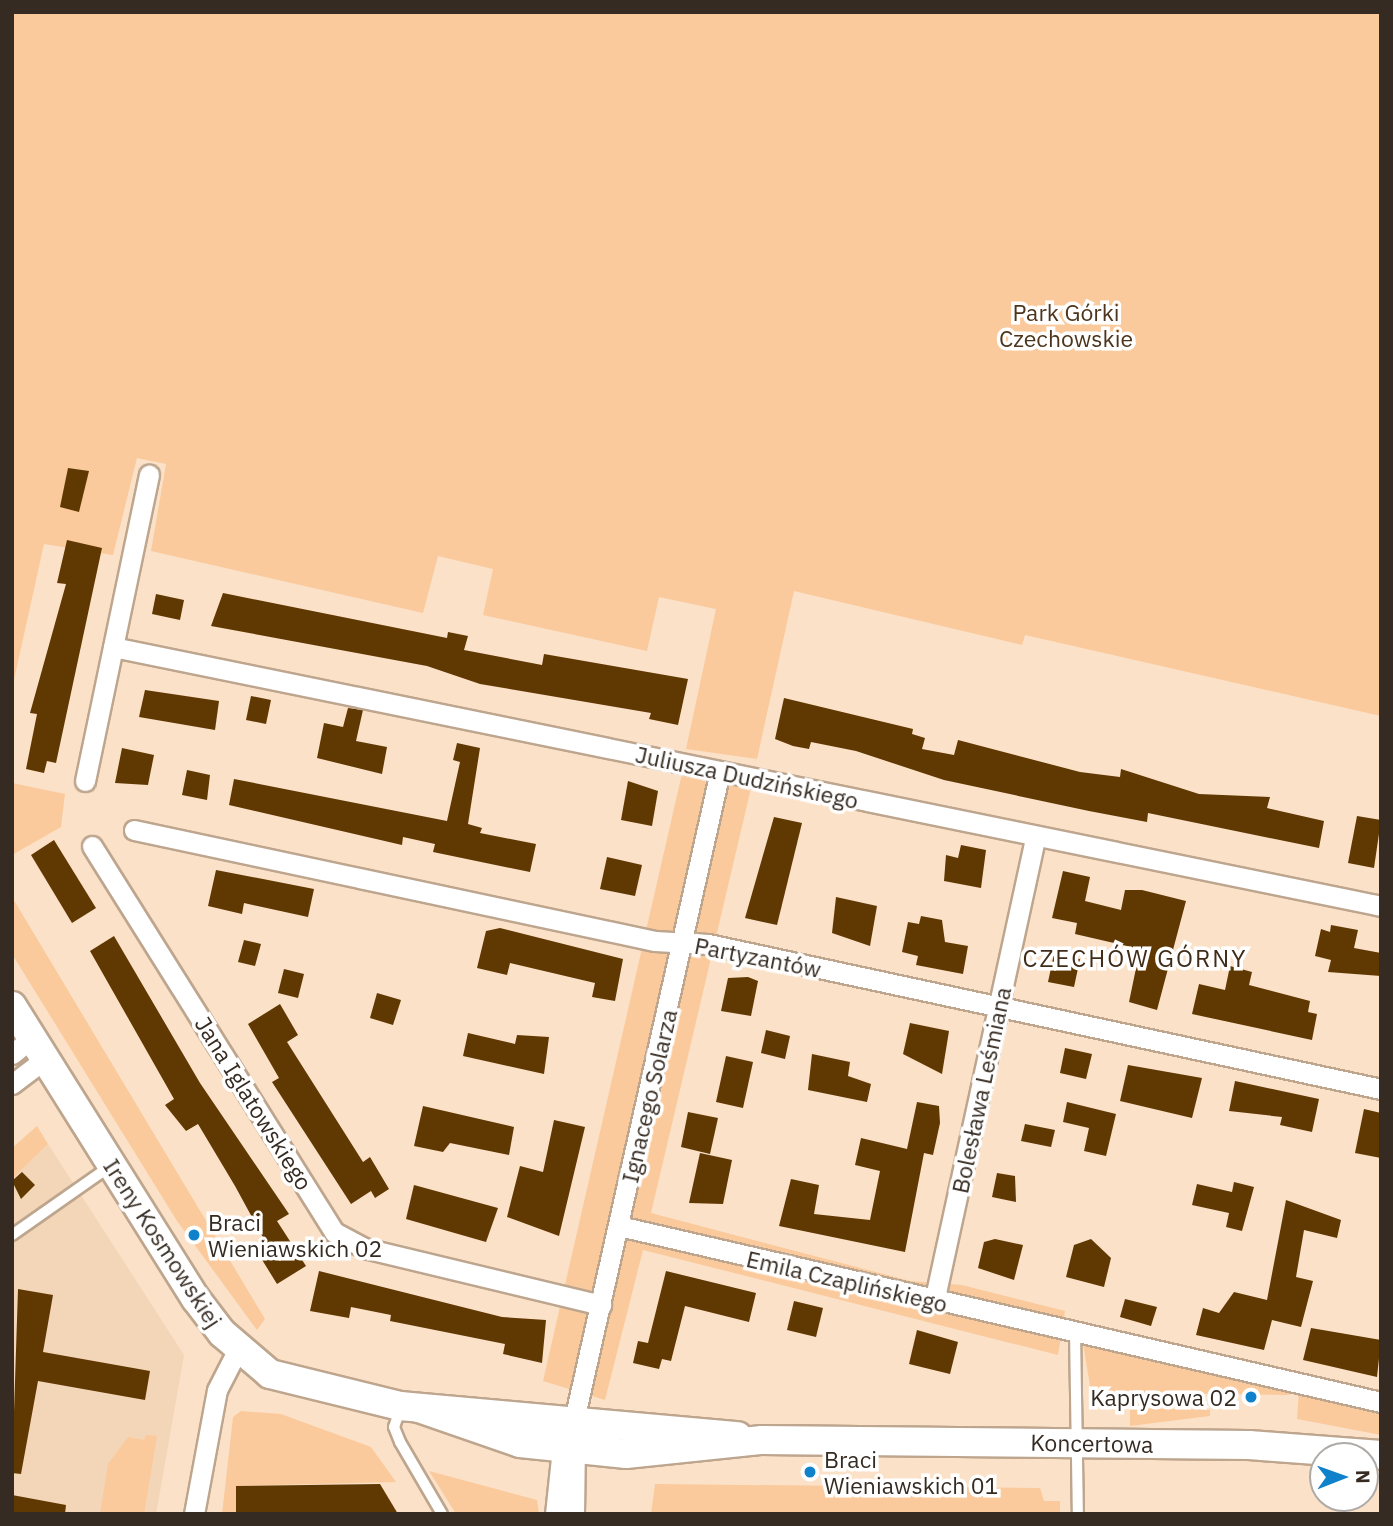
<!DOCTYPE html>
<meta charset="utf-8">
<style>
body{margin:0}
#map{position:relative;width:1393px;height:1526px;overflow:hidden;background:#fbe1c8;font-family:"IBM Plex Sans",sans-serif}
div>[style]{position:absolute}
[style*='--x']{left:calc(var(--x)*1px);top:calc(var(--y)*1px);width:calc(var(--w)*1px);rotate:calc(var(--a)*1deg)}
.built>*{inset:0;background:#f3d5b7}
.green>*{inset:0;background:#faca9c}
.building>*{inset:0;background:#603802}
.roads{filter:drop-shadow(2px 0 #bda58e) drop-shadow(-2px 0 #bda58e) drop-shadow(0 2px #bda58e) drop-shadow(0 -2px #bda58e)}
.lane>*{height:10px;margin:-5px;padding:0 5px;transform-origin:5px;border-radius:5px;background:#fff}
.street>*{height:19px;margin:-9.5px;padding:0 9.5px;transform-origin:9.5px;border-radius:9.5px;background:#fff}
.secondary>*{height:28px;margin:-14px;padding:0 14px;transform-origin:14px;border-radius:14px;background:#fff}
.dots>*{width:19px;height:19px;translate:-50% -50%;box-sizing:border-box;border:4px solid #fff;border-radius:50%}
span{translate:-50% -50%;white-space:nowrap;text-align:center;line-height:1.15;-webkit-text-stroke:7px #fff;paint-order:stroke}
.park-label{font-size:23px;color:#4d341a}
.street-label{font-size:23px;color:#352b22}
.poi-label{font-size:23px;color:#352b22}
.left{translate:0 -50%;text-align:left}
.right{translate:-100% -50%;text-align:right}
.neighbourhood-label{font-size:24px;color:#402c18;letter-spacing:2px}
.frame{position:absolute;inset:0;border:14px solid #352b22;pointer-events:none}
.north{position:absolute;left:1309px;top:1442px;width:70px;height:70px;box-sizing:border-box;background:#fff;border:2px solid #aeaaa7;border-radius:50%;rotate:89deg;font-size:19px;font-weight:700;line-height:28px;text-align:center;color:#352b22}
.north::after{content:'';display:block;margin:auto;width:24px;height:32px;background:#1082cb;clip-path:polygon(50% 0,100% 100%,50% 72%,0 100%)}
</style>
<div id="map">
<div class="built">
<i style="clip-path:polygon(48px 1144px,184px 1355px,156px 1514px,12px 1514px,12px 1179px)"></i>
</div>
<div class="green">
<i style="clip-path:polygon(12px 12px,1381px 12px,1381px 716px,1025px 635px,1022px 645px,794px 591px,757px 759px,686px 749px,716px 609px,659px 597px,647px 651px,483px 615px,493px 569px,438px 556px,423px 613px,151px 551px,166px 464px,137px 458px,113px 555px,44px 544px,12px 689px)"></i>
<i style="clip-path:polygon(683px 769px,752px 784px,651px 1213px,910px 1281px,962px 1285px,1065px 1311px,1058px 1355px,643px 1250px,605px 1400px,543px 1381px)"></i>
<i style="clip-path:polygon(12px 783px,65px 794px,61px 827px,12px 855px)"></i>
<i style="clip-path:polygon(12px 897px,265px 1319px,257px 1330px,177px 1221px,12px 954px)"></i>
<i style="clip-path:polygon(37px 1126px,48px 1144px,12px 1179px,12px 1148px)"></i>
<i style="clip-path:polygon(1083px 1343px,1290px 1390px,1289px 1395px,1091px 1392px)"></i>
<i style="clip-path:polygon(1299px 1391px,1381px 1411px,1381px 1435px,1297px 1419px)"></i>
<i style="clip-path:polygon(1130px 1408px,1210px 1410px,1210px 1416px,1130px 1426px)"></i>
<i style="clip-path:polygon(241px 1411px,281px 1414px,371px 1447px,396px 1482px,236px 1486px,236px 1514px,222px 1514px,233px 1417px)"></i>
<i style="clip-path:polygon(146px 1435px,157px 1436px,144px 1514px,100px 1514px,108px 1464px,128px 1437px,144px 1440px)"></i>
<i style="clip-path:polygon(429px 1471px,537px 1500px,539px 1514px,456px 1514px)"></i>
<i style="clip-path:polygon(655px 1484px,1040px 1488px,1044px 1501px,1060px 1501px,1060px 1514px,651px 1514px)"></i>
</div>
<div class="building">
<i style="clip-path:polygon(68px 468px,89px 471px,79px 512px,60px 507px)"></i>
<i style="clip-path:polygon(67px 540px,102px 548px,56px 763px,47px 761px,44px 773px,26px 769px,37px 714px,30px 713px,66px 584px,57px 583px)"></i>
<i style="clip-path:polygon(223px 593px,447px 638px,448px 632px,468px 636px,464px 650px,542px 665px,544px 654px,688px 679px,678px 725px,649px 719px,651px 713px,480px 684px,427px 666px,211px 626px)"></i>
<i style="clip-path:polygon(156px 594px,184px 600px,180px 620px,152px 614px)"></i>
<i style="clip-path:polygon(145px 690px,219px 701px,215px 730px,139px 717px)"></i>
<i style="clip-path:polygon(251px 696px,271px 700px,266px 724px,246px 720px)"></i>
<i style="clip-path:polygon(784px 698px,913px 729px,912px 734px,925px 738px,922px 749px,954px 755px,958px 740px,1080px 772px,1120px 777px,1121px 769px,1199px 794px,1270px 797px,1267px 808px,1324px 821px,1319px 848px,1148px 813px,1147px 822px,1089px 811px,944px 780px,856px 751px,811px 742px,809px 749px,793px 746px,775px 739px)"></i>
<i style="clip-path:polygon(348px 708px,363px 710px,356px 741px,387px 747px,382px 774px,317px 758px,324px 723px,343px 727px)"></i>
<i style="clip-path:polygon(457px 743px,480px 748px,468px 824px,482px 828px,480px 833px,536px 844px,530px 872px,433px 852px,435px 844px,403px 837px,402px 845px,229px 805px,234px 779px,447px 821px,460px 762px,453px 760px)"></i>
<i style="clip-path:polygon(122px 748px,154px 755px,148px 785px,115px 783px)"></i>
<i style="clip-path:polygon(187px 770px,210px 775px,207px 800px,182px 795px)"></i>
<i style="clip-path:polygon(628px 781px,658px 791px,652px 826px,621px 820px)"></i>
<i style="clip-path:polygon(1357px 816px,1381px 820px,1374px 868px,1348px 863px)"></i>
<i style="clip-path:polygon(774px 817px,802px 823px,777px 925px,745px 918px)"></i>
<i style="clip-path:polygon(54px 840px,96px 908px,72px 923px,31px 855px)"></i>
<i style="clip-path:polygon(961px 845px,986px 850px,981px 888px,944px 881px,946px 855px,958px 858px)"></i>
<i style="clip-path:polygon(607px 857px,642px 865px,635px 896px,600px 889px)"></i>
<i style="clip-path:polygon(216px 870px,314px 889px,308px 917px,244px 903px,242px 914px,208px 906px)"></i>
<i style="clip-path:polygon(1063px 871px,1090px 877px,1085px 901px,1121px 910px,1125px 890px,1142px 890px,1186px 901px,1157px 1010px,1129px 1002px,1140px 949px,1075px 934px,1077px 923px,1052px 918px)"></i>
<i style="clip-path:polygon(836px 897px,877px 906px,870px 946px,832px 933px)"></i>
<i style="clip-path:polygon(921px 916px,942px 920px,945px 942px,968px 946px,963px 974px,916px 965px,918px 956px,902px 952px,908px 922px,919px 924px)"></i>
<i style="clip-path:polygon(1331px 925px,1358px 930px,1354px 948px,1381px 953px,1381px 976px,1328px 972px,1331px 960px,1315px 956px,1321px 929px,1330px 932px)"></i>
<i style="clip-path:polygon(500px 928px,623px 959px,615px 1001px,592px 997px,595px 983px,510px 963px,507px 975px,477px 968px,486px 931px)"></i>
<i style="clip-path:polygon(114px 936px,200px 1083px,289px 1214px,277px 1221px,306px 1266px,277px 1284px,256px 1250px,266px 1243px,235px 1186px,198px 1124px,186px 1131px,165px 1105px,174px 1099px,90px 951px)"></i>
<i style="clip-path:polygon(244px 940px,261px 944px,255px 966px,238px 962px)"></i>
<i style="clip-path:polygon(1054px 954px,1080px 959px,1074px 987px,1048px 982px)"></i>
<i style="clip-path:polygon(1230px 966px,1252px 972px,1249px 985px,1310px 1001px,1308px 1012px,1317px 1014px,1312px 1040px,1192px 1014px,1199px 984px,1225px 990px)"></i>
<i style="clip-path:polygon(284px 969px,304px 974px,298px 998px,278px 993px)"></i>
<i style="clip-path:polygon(748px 977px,758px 981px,751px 1016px,721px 1011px,728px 978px)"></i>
<i style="clip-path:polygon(377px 993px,401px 1000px,393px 1025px,370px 1018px)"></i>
<i style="clip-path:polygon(280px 1004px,298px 1035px,287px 1042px,363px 1162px,370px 1157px,389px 1189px,375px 1198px,371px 1191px,351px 1204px,272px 1082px,279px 1078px,248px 1024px)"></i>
<i style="clip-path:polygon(910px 1023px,949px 1031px,942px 1074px,903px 1054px)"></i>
<i style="clip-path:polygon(766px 1030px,790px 1036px,785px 1059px,761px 1053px)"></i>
<i style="clip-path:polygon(468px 1033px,515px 1044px,517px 1035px,549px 1037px,544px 1074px,463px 1056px)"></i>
<i style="clip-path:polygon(1065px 1048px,1092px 1054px,1086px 1079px,1060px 1073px)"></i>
<i style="clip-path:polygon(812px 1054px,850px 1062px,848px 1076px,871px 1084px,867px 1102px,808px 1090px)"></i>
<i style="clip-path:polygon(726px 1056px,753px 1062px,743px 1108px,716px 1102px)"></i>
<i style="clip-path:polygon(1128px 1065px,1202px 1078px,1192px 1118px,1120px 1101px)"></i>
<i style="clip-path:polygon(1235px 1081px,1319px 1099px,1312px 1132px,1280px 1125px,1282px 1117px,1229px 1111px)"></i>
<i style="clip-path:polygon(917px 1102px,939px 1106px,940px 1123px,933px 1155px,924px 1153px,905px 1252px,779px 1226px,791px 1179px,819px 1185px,814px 1214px,870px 1220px,880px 1171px,855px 1165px,861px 1138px,907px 1149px)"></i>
<i style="clip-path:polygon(1067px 1102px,1116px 1114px,1106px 1156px,1084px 1151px,1089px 1128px,1063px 1122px)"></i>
<i style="clip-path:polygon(423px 1106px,514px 1127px,509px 1155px,450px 1143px,443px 1152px,414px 1146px)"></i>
<i style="clip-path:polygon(1364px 1109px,1381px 1113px,1381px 1158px,1355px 1153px)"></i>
<i style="clip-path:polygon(688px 1112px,718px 1118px,710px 1154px,681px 1147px)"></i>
<i style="clip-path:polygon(554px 1120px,585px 1127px,559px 1236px,507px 1217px,520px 1166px,543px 1172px)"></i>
<i style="clip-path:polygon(1025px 1124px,1055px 1130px,1051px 1147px,1021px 1141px)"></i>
<i style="clip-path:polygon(700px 1153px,732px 1160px,723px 1204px,689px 1203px)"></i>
<i style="clip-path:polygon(22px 1172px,35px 1185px,21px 1199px,12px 1181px)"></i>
<i style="clip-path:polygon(997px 1173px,1015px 1176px,1016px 1202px,992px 1197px)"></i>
<i style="clip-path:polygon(1234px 1182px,1254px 1187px,1242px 1231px,1226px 1227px,1229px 1213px,1192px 1205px,1197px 1184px,1232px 1192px)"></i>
<i style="clip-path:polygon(414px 1185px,498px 1208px,486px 1242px,406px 1219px)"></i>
<i style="clip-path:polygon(1286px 1200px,1341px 1220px,1337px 1238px,1304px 1230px,1296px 1277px,1313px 1281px,1301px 1327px,1272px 1320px,1264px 1350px,1196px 1335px,1203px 1308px,1219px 1313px,1234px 1292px,1267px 1300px)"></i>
<i style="clip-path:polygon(995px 1239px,1023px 1245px,1014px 1280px,978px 1268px,984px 1242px)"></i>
<i style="clip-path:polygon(1091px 1239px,1111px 1258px,1104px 1287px,1066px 1277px,1074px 1245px)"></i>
<i style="clip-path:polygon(319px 1271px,502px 1317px,546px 1320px,542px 1363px,503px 1354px,505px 1344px,390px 1321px,391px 1315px,351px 1307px,349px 1318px,310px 1311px)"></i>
<i style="clip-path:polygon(666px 1271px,756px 1293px,749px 1322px,685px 1306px,671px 1361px,662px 1359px,659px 1369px,633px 1363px,638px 1341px,648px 1343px)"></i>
<i style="clip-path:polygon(18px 1289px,53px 1295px,43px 1352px,150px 1371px,145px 1400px,38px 1381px,21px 1474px,12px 1473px)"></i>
<i style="clip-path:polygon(1125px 1299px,1157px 1307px,1151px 1326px,1120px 1317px)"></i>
<i style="clip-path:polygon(794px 1301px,823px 1308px,816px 1337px,787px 1330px)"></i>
<i style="clip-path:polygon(1311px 1328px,1381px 1340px,1377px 1377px,1303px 1360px)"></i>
<i style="clip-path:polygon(917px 1330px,958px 1342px,950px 1374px,909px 1364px)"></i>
<i style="clip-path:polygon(380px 1484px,398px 1514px,236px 1514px,236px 1486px)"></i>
<i style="clip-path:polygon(12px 1495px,66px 1505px,65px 1514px,12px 1514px)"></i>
</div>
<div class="roads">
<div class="lane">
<i style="--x:12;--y:1235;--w:118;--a:-35"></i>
<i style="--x:1075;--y:1331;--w:183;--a:89.1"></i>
<i style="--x:400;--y:1409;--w:19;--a:108"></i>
<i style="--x:394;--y:1427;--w:16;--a:68"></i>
<i style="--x:400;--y:1442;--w:83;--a:59.7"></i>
</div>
<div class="street">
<i style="--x:113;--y:647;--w:1294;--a:11.54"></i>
<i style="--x:85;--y:781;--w:313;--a:-78.2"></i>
<i style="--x:134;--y:830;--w:533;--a:12.03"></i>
<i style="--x:655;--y:941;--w:53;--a:3.2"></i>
<i style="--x:708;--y:944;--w:688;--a:12.16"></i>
<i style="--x:92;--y:846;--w:456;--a:57.9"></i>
<i style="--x:334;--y:1232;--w:34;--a:28"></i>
<i style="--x:364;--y:1248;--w:244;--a:13.5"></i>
<i style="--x:12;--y:1054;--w:26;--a:-39"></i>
<i style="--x:12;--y:1084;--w:41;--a:-37.1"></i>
<i style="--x:619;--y:1226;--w:782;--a:13.01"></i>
<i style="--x:934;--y:1302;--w:476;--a:-77.7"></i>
<i style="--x:194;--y:1514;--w:126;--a:-79.5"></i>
<i style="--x:217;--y:1390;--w:46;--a:-62.9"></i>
<i style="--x:555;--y:1514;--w:66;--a:-83.9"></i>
<i style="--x:562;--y:1448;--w:30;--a:-67"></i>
<i style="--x:574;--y:1420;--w:665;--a:-77.32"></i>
<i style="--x:574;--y:1514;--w:75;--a:-89.2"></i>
</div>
<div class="secondary">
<i style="--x:12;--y:1006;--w:346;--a:57.9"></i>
<i style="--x:196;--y:1299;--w:43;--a:52.6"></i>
<i style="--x:222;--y:1333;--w:63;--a:40.5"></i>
<i style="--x:270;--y:1374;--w:134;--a:13.8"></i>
<i style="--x:400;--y:1406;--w:339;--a:5.1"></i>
<i style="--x:419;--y:1408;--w:107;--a:19.1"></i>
<i style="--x:520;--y:1443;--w:107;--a:5.9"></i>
<i style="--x:626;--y:1454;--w:137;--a:-5.9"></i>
<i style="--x:762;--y:1440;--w:487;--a:0.6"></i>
<i style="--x:1249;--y:1445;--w:132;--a:4.3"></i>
</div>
</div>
<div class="dots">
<i style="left:194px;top:1235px;background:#1082cb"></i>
<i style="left:1251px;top:1397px;background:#1082cb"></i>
<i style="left:810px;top:1472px;background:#1082cb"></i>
</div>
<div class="park-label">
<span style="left:1066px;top:325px">Park Górki<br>Czechowskie</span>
</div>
<div class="street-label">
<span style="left:747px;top:777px;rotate:12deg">Juliusza Dudzińskiego</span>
<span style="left:758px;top:957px;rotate:11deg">Partyzantów</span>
<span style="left:981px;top:1090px;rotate:-78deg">Bolesława Leśmiana</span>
<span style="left:649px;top:1096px;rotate:-77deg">Ignacego Solarza</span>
<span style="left:254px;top:1103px;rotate:58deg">Jana Iglatowskiego</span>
<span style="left:163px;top:1243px;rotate:57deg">Ireny Kosmowskiej</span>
<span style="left:847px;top:1281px;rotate:13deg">Emila Czaplińskiego</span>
<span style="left:1092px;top:1443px;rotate:1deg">Koncertowa</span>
</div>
<div class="poi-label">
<span class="left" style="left:208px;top:1235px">Braci<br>Wieniawskich 02</span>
<span class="right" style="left:1237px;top:1397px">Kaprysowa 02</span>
<span class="left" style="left:824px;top:1472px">Braci<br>Wieniawskich 01</span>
</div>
<div class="neighbourhood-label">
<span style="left:1135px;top:959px">CZECHÓW GÓRNY</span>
</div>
<div class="frame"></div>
<div class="north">N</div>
</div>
